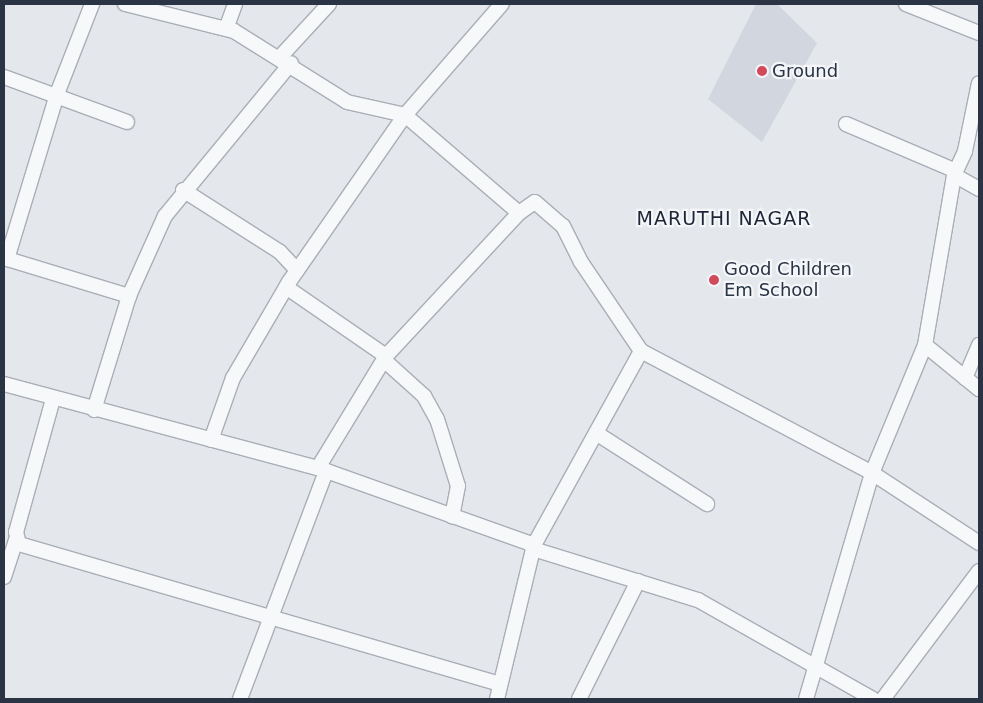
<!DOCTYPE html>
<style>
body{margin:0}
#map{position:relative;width:983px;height:703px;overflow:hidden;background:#e4e7ec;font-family:"DejaVu Sans",sans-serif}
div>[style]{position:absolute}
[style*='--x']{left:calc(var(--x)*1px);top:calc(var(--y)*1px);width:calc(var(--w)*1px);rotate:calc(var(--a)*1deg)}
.built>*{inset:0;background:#d2d6de}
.roads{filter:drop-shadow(1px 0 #a9aeb7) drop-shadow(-1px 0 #a9aeb7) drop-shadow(0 1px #a9aeb7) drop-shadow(0 -1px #a9aeb7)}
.street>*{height:14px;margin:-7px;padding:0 7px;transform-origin:7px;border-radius:7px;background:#f7f8fa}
.dots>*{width:14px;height:14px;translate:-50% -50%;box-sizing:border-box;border:2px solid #f4f6f9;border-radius:50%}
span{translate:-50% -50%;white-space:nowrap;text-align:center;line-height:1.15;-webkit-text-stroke:4.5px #f4f6f9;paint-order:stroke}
.poi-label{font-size:18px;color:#2b3445}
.left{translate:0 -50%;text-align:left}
.neighbourhood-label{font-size:19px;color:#1d2536;letter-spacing:1px}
.frame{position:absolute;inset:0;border:5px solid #2b3445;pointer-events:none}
</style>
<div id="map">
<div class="built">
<i style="clip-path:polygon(756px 4px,777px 4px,817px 43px,762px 142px,708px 99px)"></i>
</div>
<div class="roads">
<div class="street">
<i style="--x:125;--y:4;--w:112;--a:13.9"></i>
<i style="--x:234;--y:31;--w:133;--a:32.1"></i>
<i style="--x:347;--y:102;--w:59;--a:12.6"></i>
<i style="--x:405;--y:115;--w:150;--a:40.7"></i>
<i style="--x:519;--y:213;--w:19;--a:-35"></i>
<i style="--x:535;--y:202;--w:37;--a:41"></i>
<i style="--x:563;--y:226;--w:40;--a:63.4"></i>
<i style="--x:581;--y:262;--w:107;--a:56"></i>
<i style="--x:641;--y:351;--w:261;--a:27.8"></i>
<i style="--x:872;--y:473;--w:128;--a:33.2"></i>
<i style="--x:906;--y:4;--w:79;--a:21.7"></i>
<i style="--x:226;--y:29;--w:27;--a:-70"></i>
<i style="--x:281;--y:56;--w:71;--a:-47.3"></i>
<i style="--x:4;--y:77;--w:131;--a:20.1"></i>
<i style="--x:846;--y:124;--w:120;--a:23.1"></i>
<i style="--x:954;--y:175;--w:29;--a:29"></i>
<i style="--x:183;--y:190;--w:115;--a:32.6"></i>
<i style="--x:280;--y:252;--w:25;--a:47"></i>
<i style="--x:4;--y:258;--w:131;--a:16.9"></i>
<i style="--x:7;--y:259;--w:172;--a:-73.1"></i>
<i style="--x:57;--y:94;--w:97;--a:-68.7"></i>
<i style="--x:286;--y:287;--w:121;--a:34.6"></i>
<i style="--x:386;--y:356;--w:131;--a:121.3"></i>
<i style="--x:925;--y:345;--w:70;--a:39.2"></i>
<i style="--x:386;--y:356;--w:195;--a:-47.1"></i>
<i style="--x:384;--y:360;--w:54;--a:42"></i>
<i style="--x:424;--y:396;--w:26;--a:61"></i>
<i style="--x:437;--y:419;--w:70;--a:72.6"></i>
<i style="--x:458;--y:486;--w:31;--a:101"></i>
<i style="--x:965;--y:378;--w:36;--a:-67"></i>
<i style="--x:4;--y:384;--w:325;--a:15"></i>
<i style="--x:318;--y:468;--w:229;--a:19.6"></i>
<i style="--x:53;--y:399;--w:138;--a:105.5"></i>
<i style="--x:16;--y:532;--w:12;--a:76"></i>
<i style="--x:19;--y:544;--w:501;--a:16.23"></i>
<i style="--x:94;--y:410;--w:119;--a:-72.9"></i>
<i style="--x:129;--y:296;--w:88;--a:-65.8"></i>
<i style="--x:165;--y:216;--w:198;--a:-50.5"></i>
<i style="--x:596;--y:433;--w:132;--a:32.6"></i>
<i style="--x:211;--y:440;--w:66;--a:-70.5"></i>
<i style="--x:233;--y:378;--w:111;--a:-59.7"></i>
<i style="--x:289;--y:282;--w:203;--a:-55.2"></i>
<i style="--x:405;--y:115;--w:147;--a:-48.9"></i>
<i style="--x:533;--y:549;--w:173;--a:17.2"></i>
<i style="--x:698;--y:600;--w:201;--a:29.5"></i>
<i style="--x:4;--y:577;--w:40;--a:-72"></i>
<i style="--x:240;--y:699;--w:244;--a:-69.3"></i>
<i style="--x:497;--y:699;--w:158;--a:-76.5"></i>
<i style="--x:534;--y:545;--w:222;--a:-61.1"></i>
<i style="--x:579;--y:699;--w:132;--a:-63.4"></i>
<i style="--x:806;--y:699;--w:235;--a:-73.7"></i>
<i style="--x:872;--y:473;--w:139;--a:-67.5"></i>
<i style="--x:925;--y:345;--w:172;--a:-80.3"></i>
<i style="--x:954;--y:175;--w:26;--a:-65"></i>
<i style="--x:965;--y:151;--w:69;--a:-78.4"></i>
<i style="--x:883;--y:699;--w:160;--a:-53.1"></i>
</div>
</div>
<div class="dots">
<i style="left:762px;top:71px;background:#d1495b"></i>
<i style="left:714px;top:280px;background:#d1495b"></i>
</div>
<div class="poi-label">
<span class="left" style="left:772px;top:71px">Ground</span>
<span class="left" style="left:724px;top:280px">Good Children<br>Em School</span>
</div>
<div class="neighbourhood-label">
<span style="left:724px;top:219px">MARUTHI NAGAR</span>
</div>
<div class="frame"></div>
</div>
